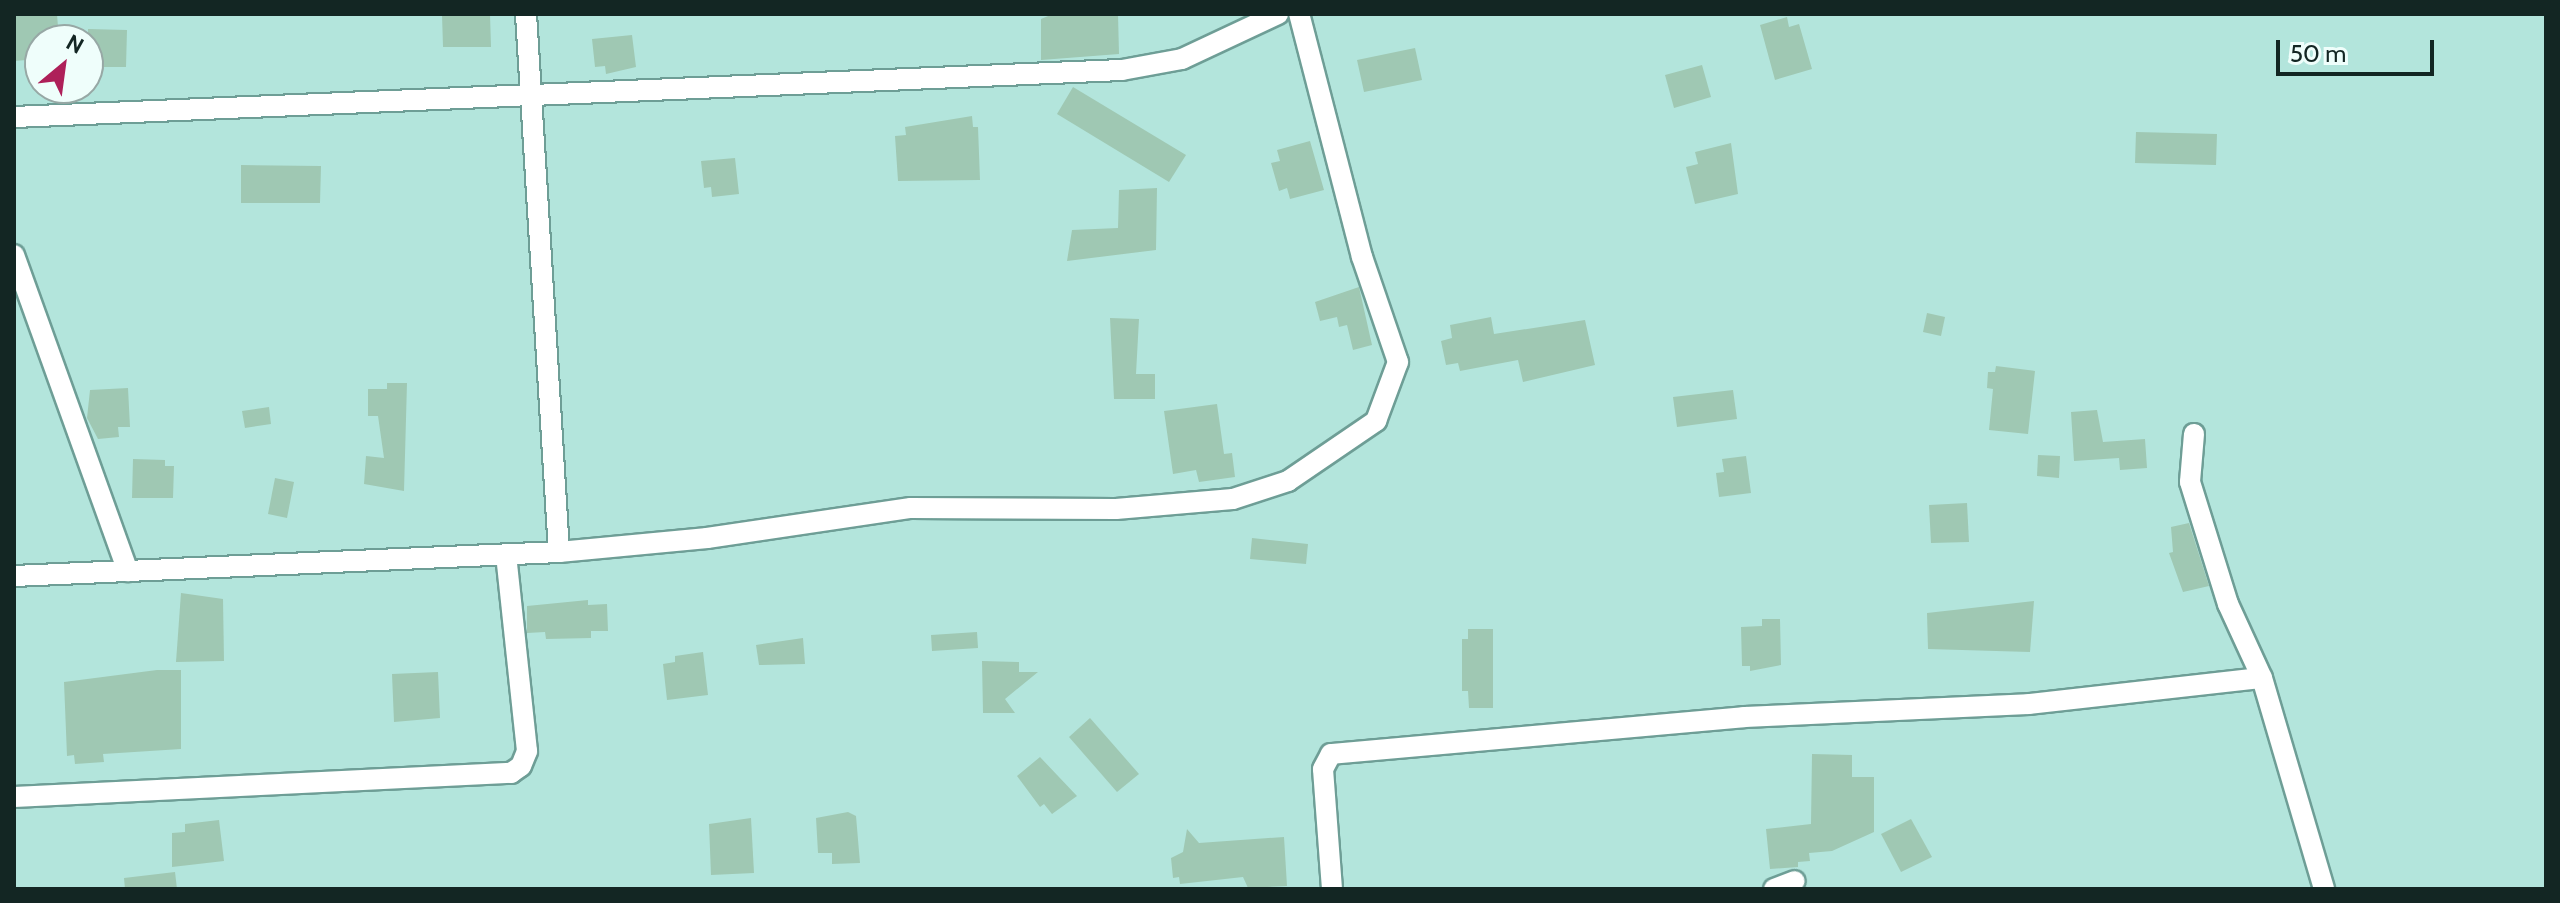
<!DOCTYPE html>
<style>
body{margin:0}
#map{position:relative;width:2560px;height:903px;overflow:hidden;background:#b3e5dc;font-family:Cabin,sans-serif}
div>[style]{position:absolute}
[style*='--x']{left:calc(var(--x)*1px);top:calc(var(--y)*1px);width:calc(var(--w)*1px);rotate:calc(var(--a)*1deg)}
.building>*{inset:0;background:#9fc8b3}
.roads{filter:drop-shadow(2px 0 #6e9e96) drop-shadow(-2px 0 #6e9e96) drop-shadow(0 2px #6e9e96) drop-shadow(0 -2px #6e9e96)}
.minor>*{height:20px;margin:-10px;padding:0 10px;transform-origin:10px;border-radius:10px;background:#fff}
span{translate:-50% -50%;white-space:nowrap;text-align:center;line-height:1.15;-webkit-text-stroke:6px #effefb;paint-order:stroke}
.frame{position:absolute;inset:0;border:16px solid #132623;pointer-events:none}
.north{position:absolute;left:24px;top:24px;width:80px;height:80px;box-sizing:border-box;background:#effefb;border:2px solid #97a8a5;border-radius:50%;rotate:29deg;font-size:22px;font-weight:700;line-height:32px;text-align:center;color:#132623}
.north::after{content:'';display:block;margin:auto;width:28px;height:36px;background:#ae2059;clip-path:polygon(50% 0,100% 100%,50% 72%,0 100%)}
.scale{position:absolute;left:2276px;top:40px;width:158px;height:36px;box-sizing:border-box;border:4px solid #132623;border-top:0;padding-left:10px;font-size:24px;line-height:28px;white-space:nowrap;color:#132623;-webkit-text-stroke:6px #effefb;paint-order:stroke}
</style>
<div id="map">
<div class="building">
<i style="clip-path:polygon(14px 14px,57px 14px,59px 40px,40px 40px,40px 59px,14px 61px)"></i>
<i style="clip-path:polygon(442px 14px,490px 14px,491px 47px,443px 47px)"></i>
<i style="clip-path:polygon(1053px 14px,1118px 14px,1119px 54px,1041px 60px,1041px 19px)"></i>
<i style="clip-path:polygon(1787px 17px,1789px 27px,1799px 24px,1812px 69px,1775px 80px,1760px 25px)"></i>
<i style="clip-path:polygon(88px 29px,127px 30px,126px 67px,88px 67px)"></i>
<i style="clip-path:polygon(632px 35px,636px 67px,606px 74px,605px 66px,595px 67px,592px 39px)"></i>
<i style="clip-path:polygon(1415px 48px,1422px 80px,1364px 92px,1357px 60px)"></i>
<i style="clip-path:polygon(1702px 65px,1711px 97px,1674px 108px,1665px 75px)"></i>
<i style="clip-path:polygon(1073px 87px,1186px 155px,1169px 182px,1057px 114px)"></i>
<i style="clip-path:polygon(972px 116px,973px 127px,978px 127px,980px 180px,898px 181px,895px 136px,906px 135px,905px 127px)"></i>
<i style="clip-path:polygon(2136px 132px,2217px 134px,2216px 165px,2135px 163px)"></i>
<i style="clip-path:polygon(1310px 141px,1324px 190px,1290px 199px,1287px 188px,1279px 191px,1271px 163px,1280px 161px,1277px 150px)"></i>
<i style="clip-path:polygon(1731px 143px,1738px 194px,1695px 204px,1686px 167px,1698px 164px,1695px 152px)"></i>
<i style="clip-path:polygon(735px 158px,739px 194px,712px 197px,711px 187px,704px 188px,701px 161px)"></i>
<i style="clip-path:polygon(241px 165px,321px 166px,320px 203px,241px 203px)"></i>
<i style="clip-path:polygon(1157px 188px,1156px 250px,1067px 261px,1072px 230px,1118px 228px,1119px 190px)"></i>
<i style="clip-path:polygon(1359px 287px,1372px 345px,1353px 350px,1347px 325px,1339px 327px,1337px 317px,1320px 321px,1315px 302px)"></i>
<i style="clip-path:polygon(1927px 313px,1945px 317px,1941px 336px,1923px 332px)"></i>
<i style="clip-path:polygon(1491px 317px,1494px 334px,1585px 320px,1595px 365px,1523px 382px,1518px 360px,1460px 371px,1458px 363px,1446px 365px,1441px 341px,1452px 338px,1450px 325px)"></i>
<i style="clip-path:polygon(1110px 318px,1139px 319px,1136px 374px,1155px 374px,1155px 399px,1114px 399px)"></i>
<i style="clip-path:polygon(1996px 366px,2035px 371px,2028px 434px,1989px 430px,1993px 389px,1987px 388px,1988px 372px,1995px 372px)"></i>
<i style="clip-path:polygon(387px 383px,407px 383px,404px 491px,364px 484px,366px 456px,384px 458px,378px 416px,368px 416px,368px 389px,387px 389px)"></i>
<i style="clip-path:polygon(128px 388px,130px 427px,118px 427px,119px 437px,98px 439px,87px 418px,90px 390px)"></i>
<i style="clip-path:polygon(1733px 390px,1737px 419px,1677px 427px,1673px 397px)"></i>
<i style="clip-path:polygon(1217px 404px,1224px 454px,1232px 453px,1235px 477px,1199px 482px,1196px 470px,1173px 474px,1164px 411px)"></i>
<i style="clip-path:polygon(269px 407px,271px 424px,245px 428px,242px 411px)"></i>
<i style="clip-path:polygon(2097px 410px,2103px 442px,2145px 439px,2147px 468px,2120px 470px,2119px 458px,2074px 461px,2071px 412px)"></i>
<i style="clip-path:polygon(2038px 455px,2060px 456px,2059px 478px,2037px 476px)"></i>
<i style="clip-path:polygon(1746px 456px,1751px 493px,1719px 497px,1716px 473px,1724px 472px,1722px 459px)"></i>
<i style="clip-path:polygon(133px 459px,165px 460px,165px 466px,174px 466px,173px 498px,132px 498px)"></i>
<i style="clip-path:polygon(275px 478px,294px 482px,287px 518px,268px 514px)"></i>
<i style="clip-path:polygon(1967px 503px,1969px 542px,1931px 543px,1929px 505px)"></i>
<i style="clip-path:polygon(2189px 523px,2209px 586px,2183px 592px,2169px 553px,2173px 552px,2171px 527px)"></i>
<i style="clip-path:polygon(1252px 538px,1308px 544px,1306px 564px,1250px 559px)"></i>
<i style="clip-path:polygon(181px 593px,223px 599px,224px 661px,176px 662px)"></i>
<i style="clip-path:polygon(588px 600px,588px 605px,607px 604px,608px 631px,591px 631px,591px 638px,546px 639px,545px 632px,527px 633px,527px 606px)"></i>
<i style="clip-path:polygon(2034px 601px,2030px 652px,1928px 649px,1927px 613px)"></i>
<i style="clip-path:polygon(1762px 619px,1780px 619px,1781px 665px,1750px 671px,1750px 666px,1742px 666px,1741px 627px,1762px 626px)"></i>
<i style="clip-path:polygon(1468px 629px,1493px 629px,1493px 708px,1469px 708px,1468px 691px,1462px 691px,1462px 639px,1468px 639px)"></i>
<i style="clip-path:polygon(977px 632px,978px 648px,932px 651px,931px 635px)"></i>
<i style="clip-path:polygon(803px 638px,805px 664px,759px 665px,756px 645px)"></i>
<i style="clip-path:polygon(703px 652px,708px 695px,667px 700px,663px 664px,675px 662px,675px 656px)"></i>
<i style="clip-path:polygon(982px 661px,1019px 662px,1019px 672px,1038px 672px,1005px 699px,1015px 713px,983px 713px)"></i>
<i style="clip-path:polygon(157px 670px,181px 670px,181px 749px,103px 754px,104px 762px,75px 764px,74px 755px,67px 756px,64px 682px)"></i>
<i style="clip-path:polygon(438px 672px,440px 718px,394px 722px,392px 674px)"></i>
<i style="clip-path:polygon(1090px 718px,1139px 774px,1117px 792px,1069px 737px)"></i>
<i style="clip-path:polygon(1812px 754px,1852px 755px,1852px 777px,1874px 777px,1874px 832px,1832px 851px,1809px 853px,1810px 861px,1798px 862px,1798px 867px,1770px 869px,1766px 829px,1811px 824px)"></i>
<i style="clip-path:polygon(1040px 757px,1077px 796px,1052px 814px,1044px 804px,1040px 807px,1017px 776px)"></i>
<i style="clip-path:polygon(848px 812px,856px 816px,860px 863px,832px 864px,832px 853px,818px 853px,816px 818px)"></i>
<i style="clip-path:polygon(751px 818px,754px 873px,711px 875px,709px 824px)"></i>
<i style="clip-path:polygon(1911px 819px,1932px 857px,1901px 872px,1881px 834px)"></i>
<i style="clip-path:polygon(219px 820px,224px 861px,172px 867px,172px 833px,185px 832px,185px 824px)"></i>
<i style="clip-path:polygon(1187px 829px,1199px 843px,1284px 837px,1287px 886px,1248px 888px,1243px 877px,1180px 884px,1179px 877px,1173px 878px,1171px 858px,1183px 852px)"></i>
<i style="clip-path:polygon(175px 872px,177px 889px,125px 889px,124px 878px)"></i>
</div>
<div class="roads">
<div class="minor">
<i style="--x:526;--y:14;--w:539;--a:86.49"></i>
<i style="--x:14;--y:117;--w:1109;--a:-2.43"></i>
<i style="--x:1122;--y:70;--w:61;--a:-10.4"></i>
<i style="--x:1182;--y:59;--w:106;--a:-25.1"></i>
<i style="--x:14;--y:255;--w:336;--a:70.2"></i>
<i style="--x:2194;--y:434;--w:48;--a:94.8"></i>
<i style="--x:2190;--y:482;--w:128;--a:72.7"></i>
<i style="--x:2228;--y:604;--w:81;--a:65.3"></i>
<i style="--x:2262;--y:678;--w:220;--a:73.6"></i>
<i style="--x:14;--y:576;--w:546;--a:-2.52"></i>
<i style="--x:559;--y:552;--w:149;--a:-5.4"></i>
<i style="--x:707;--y:538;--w:206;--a:-8.4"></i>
<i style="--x:911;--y:508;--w:205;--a:0.3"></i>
<i style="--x:1116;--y:509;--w:117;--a:-4.9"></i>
<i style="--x:1233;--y:499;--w:58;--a:-18.1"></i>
<i style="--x:1288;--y:481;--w:107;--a:-34.3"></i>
<i style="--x:1376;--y:421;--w:63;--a:-69.6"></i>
<i style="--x:1398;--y:362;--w:111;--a:-108.9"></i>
<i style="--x:1362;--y:257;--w:251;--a:-104.5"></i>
<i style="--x:14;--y:797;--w:498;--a:-2.8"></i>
<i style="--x:511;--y:773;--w:12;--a:-35"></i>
<i style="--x:521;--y:766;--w:16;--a:-68"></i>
<i style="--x:527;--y:751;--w:196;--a:-96.1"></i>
<i style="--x:1332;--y:889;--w:120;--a:-94.3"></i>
<i style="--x:1323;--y:769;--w:17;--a:-62"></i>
<i style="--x:1331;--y:754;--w:415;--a:-5.1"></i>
<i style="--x:1744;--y:717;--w:285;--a:-2.6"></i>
<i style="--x:2029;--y:704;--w:234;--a:-6.4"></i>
<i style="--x:1774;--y:889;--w:22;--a:-21"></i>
</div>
</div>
<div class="frame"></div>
<div class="north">N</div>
<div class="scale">50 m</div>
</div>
